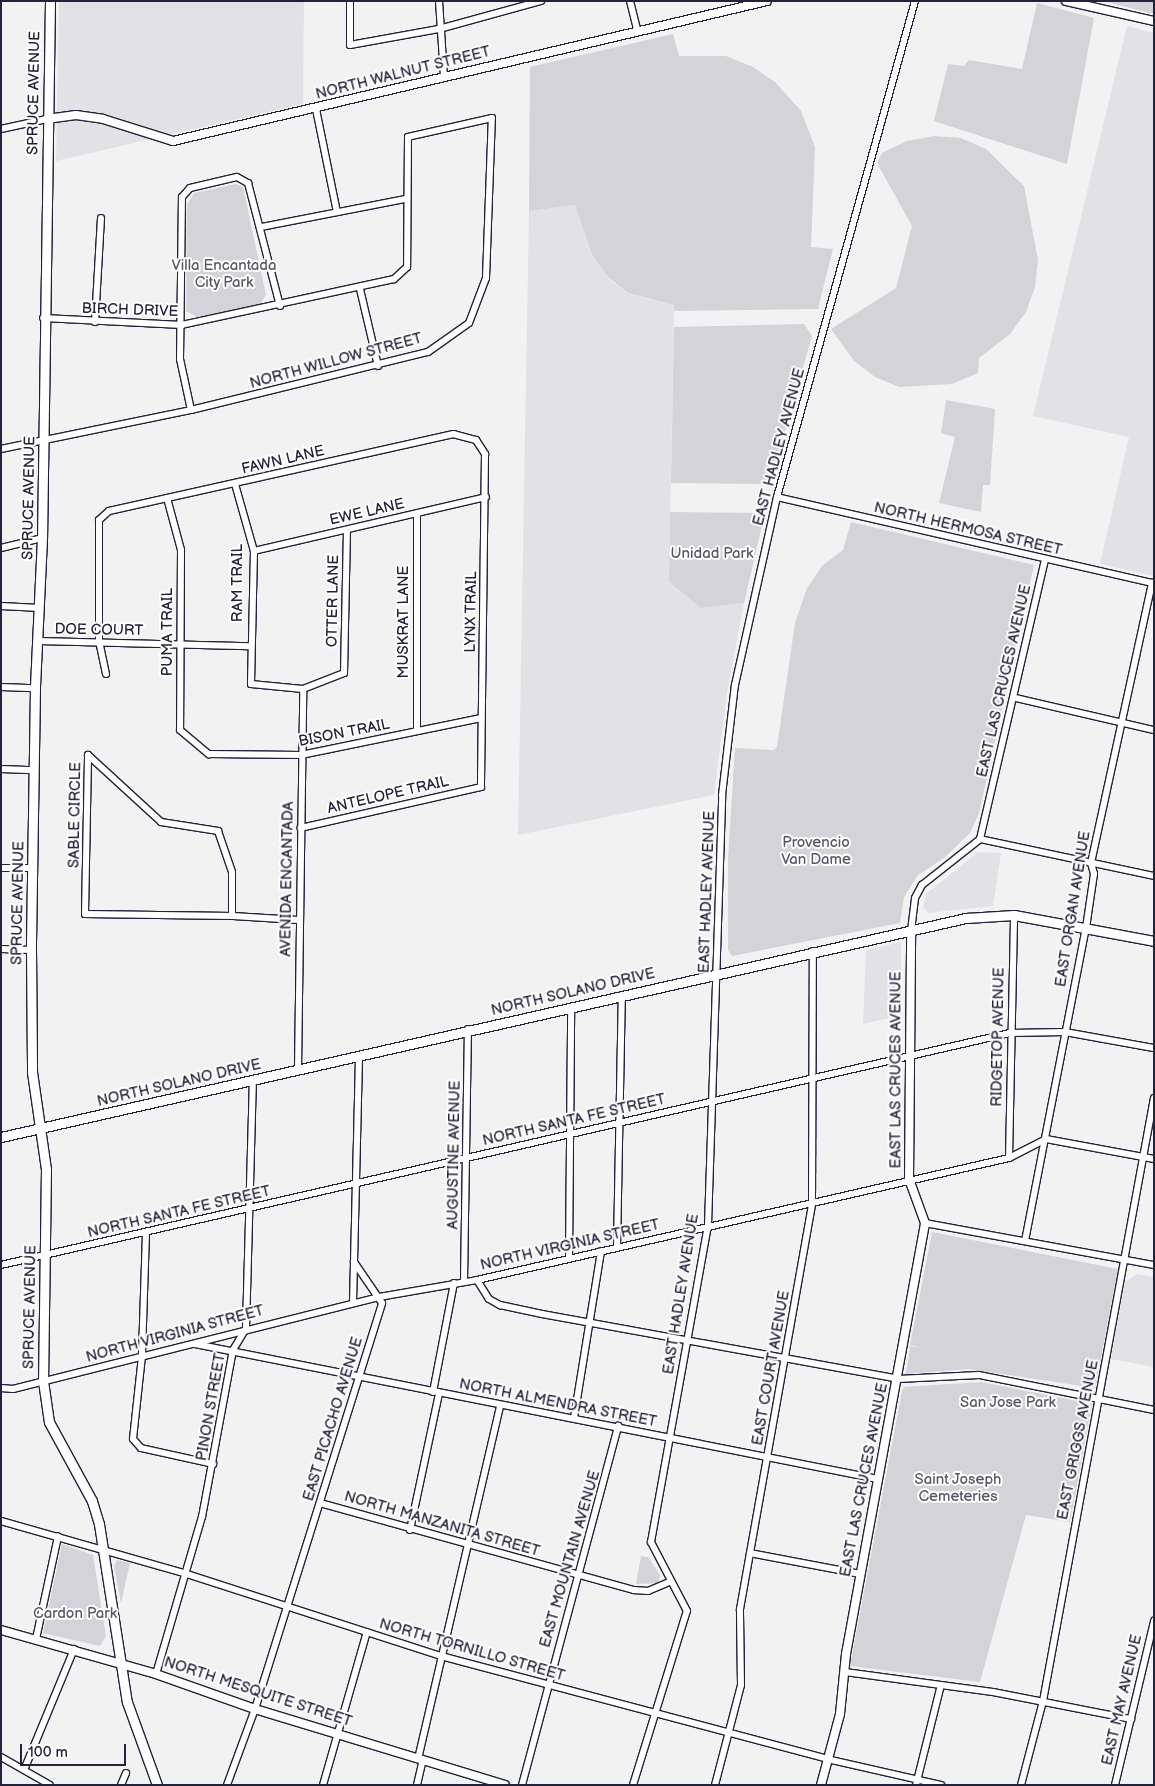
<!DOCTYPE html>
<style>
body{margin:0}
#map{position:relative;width:1155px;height:1786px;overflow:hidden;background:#f2f2f3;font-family:"Balsamiq Sans",sans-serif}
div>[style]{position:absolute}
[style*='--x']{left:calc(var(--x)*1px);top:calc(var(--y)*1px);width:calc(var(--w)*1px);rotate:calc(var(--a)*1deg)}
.built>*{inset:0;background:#e2e2e6}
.green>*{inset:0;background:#d3d3d8}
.roads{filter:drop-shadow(1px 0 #22223b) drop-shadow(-1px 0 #22223b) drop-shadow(0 1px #22223b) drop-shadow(0 -1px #22223b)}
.minor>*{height:6px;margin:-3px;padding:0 3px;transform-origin:3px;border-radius:3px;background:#fff}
.tertiary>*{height:8px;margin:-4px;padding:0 4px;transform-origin:4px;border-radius:4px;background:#fff}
.secondary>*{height:9px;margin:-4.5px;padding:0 4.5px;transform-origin:4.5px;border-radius:4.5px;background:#fff}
span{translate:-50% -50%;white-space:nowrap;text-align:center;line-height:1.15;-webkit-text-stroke:4px #fff;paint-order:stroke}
.street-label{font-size:15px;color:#22223b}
.park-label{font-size:15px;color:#57576a}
.frame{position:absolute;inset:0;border:2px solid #22223b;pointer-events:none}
.scale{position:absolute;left:20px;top:1744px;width:106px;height:22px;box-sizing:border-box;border:2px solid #22223b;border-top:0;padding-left:6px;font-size:15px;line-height:18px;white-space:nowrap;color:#22223b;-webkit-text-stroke:4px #fff;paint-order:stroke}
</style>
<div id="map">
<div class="built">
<i style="clip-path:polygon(59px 1px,304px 1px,303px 104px,56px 161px)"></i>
<i style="clip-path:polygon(1127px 26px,1154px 33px,1154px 576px,1100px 564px,1129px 437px,1033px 416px)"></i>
<i style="clip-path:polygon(575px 205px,592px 256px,610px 280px,629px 294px,674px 305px,669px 582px,701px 608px,744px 603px,727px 693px,714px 795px,518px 835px,529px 211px)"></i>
<i style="clip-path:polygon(978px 852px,1001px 853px,993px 906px,928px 913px,923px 907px,926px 894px)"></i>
<i style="clip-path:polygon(901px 942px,902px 1015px,863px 1024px,866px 950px)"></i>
<i style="clip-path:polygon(1137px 1274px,1154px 1277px,1154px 1367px,1111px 1359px,1125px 1282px)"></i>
</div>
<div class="green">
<i style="clip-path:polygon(1103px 1px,1154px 1px,1154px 14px)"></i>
<i style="clip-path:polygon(1037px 3px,1094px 18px,1067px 164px,934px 121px,948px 64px,964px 66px,969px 60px,1022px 69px)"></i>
<i style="clip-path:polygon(673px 34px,679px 56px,726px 56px,753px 67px,775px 82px,801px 111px,815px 147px,811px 247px,833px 249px,818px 309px,674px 311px,674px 305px,628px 293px,608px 277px,592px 255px,575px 205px,529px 211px,530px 67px)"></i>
<i style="clip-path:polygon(934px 136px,961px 138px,986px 149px,1024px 186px,1038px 260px,1035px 287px,1026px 312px,1010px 334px,979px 358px,978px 373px,952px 384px,899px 387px,875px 377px,854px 361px,831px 329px,896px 288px,912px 226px,877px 163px,882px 153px,907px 141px)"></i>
<i style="clip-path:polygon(236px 184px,243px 187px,266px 295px,259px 306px,197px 317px,186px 311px,187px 205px,194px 193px)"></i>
<i style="clip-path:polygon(804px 324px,812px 336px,770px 484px,671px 483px,674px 327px)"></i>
<i style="clip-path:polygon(946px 400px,995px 409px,990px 485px,983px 485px,981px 512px,939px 503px,955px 437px,941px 433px)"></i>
<i style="clip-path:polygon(670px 512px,765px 513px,744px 603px,701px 608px,669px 582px)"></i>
<i style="clip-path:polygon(851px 522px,1034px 565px,979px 813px,970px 833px,944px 858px,918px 875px,904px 897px,900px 923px,732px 956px,728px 950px,728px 858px,735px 748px,774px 750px,777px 747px,795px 623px,807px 588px,822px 566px,843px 550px)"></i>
<i style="clip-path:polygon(932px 1232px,1118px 1269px,1095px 1388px,969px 1369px,906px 1374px,910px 1346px,923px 1348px,910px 1345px)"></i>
<i style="clip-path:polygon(981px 1382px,1092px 1404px,1070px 1522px,1026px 1515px,980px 1682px,850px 1666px,902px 1391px,904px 1387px)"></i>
<i style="clip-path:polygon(62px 1544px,93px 1555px,106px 1636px,100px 1646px,43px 1633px)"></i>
<i style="clip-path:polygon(641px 1556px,648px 1557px,660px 1575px,658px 1583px,636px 1584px)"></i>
<i style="clip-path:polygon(117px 1560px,130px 1563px,121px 1603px,114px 1566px)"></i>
</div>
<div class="roads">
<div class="minor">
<i style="--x:350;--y:1;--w:44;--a:90"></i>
<i style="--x:350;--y:45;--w:90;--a:-10.2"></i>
<i style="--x:439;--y:29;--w:106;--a:-15.4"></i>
<i style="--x:439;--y:1;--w:75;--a:86.2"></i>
<i style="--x:630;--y:1;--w:32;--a:76"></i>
<i style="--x:316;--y:109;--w:105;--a:78.5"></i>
<i style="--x:1;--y:129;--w:47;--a:-12.3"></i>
<i style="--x:261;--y:227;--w:147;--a:-11"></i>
<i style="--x:360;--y:289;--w:79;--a:76.8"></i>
<i style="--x:95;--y:322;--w:104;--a:-86.7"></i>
<i style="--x:191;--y:410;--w:52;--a:-102.2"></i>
<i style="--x:180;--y:359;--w:162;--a:-89.3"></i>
<i style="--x:182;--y:197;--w:12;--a:-48"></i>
<i style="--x:190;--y:188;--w:48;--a:-13.2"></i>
<i style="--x:237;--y:177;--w:13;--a:29"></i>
<i style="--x:248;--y:183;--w:127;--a:75.4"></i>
<i style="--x:1;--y:449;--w:194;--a:-11.6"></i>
<i style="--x:191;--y:410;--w:244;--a:-13.8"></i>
<i style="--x:428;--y:352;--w:50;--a:-35.3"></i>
<i style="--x:469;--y:323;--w:48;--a:-69.3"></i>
<i style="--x:486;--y:278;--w:160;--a:-87.9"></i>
<i style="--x:492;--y:118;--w:86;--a:167.3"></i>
<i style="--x:408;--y:137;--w:130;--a:90.4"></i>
<i style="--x:407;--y:267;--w:18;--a:137"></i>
<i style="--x:394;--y:279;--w:217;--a:167.8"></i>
<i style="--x:182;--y:325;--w:139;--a:-177.1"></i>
<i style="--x:235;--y:484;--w:70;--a:74.2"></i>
<i style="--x:254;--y:551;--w:133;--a:91.3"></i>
<i style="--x:251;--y:684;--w:52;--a:5.5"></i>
<i style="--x:303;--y:689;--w:44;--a:-21.3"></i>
<i style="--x:344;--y:673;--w:143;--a:-88.8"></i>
<i style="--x:777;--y:497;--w:387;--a:12.9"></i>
<i style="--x:167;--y:498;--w:54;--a:74.9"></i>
<i style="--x:181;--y:550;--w:180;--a:90.3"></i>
<i style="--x:180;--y:730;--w:38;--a:40"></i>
<i style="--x:209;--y:754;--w:92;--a:0.6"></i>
<i style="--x:301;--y:755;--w:184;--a:-11.6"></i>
<i style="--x:1;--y:548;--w:42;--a:-13.7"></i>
<i style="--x:254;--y:551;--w:238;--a:-13.1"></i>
<i style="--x:1;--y:606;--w:39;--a:3"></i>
<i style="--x:38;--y:641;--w:212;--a:1.4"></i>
<i style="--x:106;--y:674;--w:33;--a:-102"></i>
<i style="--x:99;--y:642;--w:122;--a:-90"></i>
<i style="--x:99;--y:520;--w:13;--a:-42"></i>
<i style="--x:109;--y:511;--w:353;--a:-12.6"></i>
<i style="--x:453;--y:434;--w:24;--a:15"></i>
<i style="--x:476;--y:440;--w:17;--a:57"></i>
<i style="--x:485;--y:454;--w:333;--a:90.7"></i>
<i style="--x:481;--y:787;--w:185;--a:167.2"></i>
<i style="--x:1;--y:687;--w:34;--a:2"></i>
<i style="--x:1016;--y:698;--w:142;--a:13.1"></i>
<i style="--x:417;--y:731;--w:217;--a:-90"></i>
<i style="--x:88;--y:755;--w:99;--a:42.5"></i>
<i style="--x:161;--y:822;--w:58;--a:9"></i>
<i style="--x:218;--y:831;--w:43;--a:71.1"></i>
<i style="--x:232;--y:872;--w:44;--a:90"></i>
<i style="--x:232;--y:916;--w:147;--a:-179.2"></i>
<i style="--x:85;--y:914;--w:159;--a:-88.9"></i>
<i style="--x:1;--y:769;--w:33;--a:2"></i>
<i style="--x:980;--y:839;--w:178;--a:12"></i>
<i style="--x:1;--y:868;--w:30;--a:0"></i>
<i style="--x:232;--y:916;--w:67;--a:3.4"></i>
<i style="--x:911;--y:931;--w:33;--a:-83"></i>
<i style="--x:915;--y:898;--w:15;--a:-62"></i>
<i style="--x:922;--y:885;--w:74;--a:-38.4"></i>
<i style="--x:980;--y:839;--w:287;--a:-76.9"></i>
<i style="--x:1;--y:949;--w:30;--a:2"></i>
<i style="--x:298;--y:1069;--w:380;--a:-89.2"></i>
<i style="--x:1009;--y:1158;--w:243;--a:-88.8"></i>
<i style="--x:925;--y:1223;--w:233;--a:10.4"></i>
<i style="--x:146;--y:1233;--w:123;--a:91.9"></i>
<i style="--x:142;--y:1356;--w:83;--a:96.2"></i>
<i style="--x:133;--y:1439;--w:12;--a:48"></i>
<i style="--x:141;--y:1448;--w:74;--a:12.5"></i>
<i style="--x:1025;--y:1241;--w:319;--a:-79"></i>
<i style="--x:1086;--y:928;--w:55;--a:-81.6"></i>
<i style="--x:1094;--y:874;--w:11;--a:-105"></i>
<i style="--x:1091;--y:863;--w:287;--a:-77.7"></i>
<i style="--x:617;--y:1247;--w:252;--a:-88.9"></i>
<i style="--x:569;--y:1259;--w:251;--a:-89.5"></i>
<i style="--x:1;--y:1265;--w:1035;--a:-12.95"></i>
<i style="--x:1010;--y:1033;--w:55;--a:-1"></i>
<i style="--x:1065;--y:1032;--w:90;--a:10.2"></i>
<i style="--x:477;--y:1280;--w:22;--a:58"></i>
<i style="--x:489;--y:1299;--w:13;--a:29"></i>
<i style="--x:500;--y:1305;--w:43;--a:12.1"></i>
<i style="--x:542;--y:1314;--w:362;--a:10.3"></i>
<i style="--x:898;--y:1379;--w:81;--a:-2.8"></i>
<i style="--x:979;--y:1375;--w:178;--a:11.3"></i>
<i style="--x:464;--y:1281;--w:252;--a:-89.1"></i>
<i style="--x:353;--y:1303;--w:41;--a:-88.6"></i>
<i style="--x:195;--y:1344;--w:696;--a:11.18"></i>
<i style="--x:1;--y:1388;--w:12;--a:5"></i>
<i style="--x:13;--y:1389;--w:377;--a:-14.1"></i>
<i style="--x:379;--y:1297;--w:99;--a:-9.8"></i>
<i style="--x:477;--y:1280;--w:546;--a:-12.92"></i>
<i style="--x:1009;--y:1158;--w:42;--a:-27.2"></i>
<i style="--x:1046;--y:1139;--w:110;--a:10.5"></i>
<i style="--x:433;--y:1392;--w:111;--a:-79.1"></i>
<i style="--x:574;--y:1418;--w:169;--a:-80.8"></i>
<i style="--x:320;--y:1503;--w:326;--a:15.5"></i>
<i style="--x:634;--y:1590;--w:14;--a:4"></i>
<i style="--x:648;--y:1591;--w:25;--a:-23"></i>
<i style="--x:1;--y:1521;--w:193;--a:15.9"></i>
<i style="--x:187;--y:1574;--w:267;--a:17.9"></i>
<i style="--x:441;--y:1656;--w:400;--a:14.9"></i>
<i style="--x:827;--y:1759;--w:117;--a:12.8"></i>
<i style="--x:410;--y:1530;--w:140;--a:-78"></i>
<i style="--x:750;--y:1553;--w:112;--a:10.8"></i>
<i style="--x:36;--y:1639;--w:105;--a:-77.9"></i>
<i style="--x:845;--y:1672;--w:149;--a:7.7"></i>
<i style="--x:993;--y:1692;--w:141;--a:11.1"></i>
<i style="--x:156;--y:1674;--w:164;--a:-73.7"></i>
<i style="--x:202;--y:1517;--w:170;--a:-79.5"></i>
<i style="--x:233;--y:1350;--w:26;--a:-59"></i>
<i style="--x:246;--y:1328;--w:247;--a:-88.4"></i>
<i style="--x:1;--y:1757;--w:56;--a:29.7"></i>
<i style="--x:418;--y:1759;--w:362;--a:-76.9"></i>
<i style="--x:24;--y:1770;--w:131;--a:-67.5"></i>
<i style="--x:121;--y:1785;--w:13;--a:-67"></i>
<i style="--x:227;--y:1785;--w:81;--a:-69.8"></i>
<i style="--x:255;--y:1709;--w:425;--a:-72.6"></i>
<i style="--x:382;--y:1303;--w:50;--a:-124.3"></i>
<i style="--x:354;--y:1262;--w:207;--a:-88.6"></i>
<i style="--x:323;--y:1785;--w:159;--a:-74"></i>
<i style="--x:417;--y:1785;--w:26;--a:-77"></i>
<i style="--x:522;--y:1785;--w:372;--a:-75"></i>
<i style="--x:633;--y:1785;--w:182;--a:-72.8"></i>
<i style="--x:687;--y:1611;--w:78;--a:-117.6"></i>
<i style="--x:651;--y:1542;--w:322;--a:-79.8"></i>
<i style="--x:708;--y:1225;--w:430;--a:-88.1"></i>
<i style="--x:722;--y:795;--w:111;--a:-83.3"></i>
<i style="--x:735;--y:685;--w:193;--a:-77.4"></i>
<i style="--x:777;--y:497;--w:515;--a:-74.45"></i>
<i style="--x:715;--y:1785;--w:103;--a:-75.4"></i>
<i style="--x:741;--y:1685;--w:76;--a:-90.8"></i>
<i style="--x:740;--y:1609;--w:412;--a:-79.9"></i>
<i style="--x:812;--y:1203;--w:252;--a:-89.8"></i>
<i style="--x:916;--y:1785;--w:103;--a:-76"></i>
<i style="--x:1021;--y:1785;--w:87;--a:-75.3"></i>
<i style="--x:1043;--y:1701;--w:613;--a:-79.57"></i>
<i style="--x:1115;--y:1785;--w:169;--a:-76.6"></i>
</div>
<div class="tertiary">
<i style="--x:1066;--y:1;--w:90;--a:12.8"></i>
<i style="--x:47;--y:119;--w:29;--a:-8"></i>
<i style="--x:76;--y:115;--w:27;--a:8"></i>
<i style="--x:103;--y:119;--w:73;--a:17.4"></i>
<i style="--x:173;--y:141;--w:610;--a:-13.26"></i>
<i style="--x:1;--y:1630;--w:161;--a:15.8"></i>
<i style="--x:156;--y:1674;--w:105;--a:19.5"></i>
<i style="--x:255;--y:1709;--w:261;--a:16.9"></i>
<i style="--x:821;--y:1785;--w:73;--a:-75"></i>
<i style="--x:840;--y:1714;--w:60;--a:-84.3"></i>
<i style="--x:846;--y:1654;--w:438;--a:-79.6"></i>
<i style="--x:925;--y:1223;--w:47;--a:-110"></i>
<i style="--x:909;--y:1179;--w:248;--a:-89.5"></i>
</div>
<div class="secondary">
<i style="--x:50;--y:1;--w:537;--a:90.85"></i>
<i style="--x:42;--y:538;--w:150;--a:92.7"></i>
<i style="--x:35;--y:688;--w:262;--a:90.9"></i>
<i style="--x:31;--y:950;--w:122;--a:89.5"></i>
<i style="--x:32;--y:1072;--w:98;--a:81.8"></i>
<i style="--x:46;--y:1169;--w:212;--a:90.8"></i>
<i style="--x:43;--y:1381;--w:41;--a:81.7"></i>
<i style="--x:49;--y:1422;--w:90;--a:61.4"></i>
<i style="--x:92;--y:1501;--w:24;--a:73"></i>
<i style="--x:99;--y:1524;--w:180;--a:81.1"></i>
<i style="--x:127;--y:1702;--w:88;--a:70.1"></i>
<i style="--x:1;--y:1137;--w:990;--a:-12.79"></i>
<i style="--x:966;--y:918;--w:48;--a:-3.6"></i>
<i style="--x:1014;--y:915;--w:142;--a:10.5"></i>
</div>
</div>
<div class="street-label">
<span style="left:403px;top:73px;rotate:-14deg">NORTH WALNUT STREET</span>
<span style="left:34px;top:93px;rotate:-89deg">SPRUCE AVENUE</span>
<span style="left:130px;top:310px;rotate:2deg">BIRCH DRIVE</span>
<span style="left:336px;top:361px;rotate:-15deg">NORTH WILLOW STREET</span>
<span style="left:779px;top:447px;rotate:-75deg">EAST HADLEY AVENUE</span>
<span style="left:283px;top:460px;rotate:-13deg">FAWN LANE</span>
<span style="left:29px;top:498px;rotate:-89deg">SPRUCE AVENUE</span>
<span style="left:367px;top:512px;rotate:-13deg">EWE LANE</span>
<span style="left:968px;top:529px;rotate:13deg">NORTH HERMOSA STREET</span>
<span style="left:238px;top:583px;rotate:-90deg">RAM TRAIL</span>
<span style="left:333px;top:601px;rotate:-89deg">OTTER LANE</span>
<span style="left:471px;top:612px;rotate:-89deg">LYNX TRAIL</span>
<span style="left:404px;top:622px;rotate:-90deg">MUSKRAT LANE</span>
<span style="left:99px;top:630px;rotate:1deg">DOE COURT</span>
<span style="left:168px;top:632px;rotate:-90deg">PUMA TRAIL</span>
<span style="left:1004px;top:681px;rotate:-77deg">EAST LAS CRUCES AVENUE</span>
<span style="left:344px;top:733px;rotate:-11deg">BISON TRAIL</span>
<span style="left:388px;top:795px;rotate:-13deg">ANTELOPE TRAIL</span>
<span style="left:75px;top:815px;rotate:-89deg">SABLE CIRCLE</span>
<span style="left:287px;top:879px;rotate:-89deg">AVENIDA ENCANTADA</span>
<span style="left:707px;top:892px;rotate:-88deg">EAST HADLEY AVENUE</span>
<span style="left:18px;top:903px;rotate:-89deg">SPRUCE AVENUE</span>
<span style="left:1073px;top:909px;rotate:-81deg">EAST ORGAN AVENUE</span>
<span style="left:573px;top:992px;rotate:-13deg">NORTH SOLANO DRIVE</span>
<span style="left:998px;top:1037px;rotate:-89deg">RIDGETOP AVENUE</span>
<span style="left:896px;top:1070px;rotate:-90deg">EAST LAS CRUCES AVENUE</span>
<span style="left:179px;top:1083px;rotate:-13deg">NORTH SOLANO DRIVE</span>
<span style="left:574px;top:1120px;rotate:-13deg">NORTH SANTA FE STREET</span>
<span style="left:454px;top:1155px;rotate:-89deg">AUGUSTINE AVENUE</span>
<span style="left:179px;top:1212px;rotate:-13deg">NORTH SANTA FE STREET</span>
<span style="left:570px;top:1245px;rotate:-13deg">NORTH VIRGINIA STREET</span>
<span style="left:681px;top:1294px;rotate:-81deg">EAST HADLEY AVENUE</span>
<span style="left:30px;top:1307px;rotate:-89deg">SPRUCE AVENUE</span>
<span style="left:175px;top:1334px;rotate:-15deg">NORTH VIRGINIA STREET</span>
<span style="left:771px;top:1368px;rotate:-80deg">EAST COURT AVENUE</span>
<span style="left:558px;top:1403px;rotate:11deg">NORTH ALMENDRA STREET</span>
<span style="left:211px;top:1407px;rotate:-80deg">PINON STREET</span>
<span style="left:333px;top:1419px;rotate:-73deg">EAST PICACHO AVENUE</span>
<span style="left:1078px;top:1440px;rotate:-79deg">EAST GRIGGS AVENUE</span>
<span style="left:864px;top:1480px;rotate:-79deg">EAST LAS CRUCES AVENUE</span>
<span style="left:442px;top:1524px;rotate:16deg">NORTH MANZANITA STREET</span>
<span style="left:570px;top:1559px;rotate:-74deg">EAST MOUNTAIN AVENUE</span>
<span style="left:472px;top:1650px;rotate:16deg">NORTH TORNILLO STREET</span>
<span style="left:258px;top:1692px;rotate:18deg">NORTH MESQUITE STREET</span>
<span style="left:1122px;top:1700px;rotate:-77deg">EAST MAY AVENUE</span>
</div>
<div class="park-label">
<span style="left:224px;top:274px">Villa Encantada<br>City Park</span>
<span style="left:712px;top:554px">Unidad Park</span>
<span style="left:816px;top:851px">Provencio<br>Van Dame</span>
<span style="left:1008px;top:1403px">San Jose Park</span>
<span style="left:958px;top:1488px">Saint Joseph<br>Cemeteries</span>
<span style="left:75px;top:1614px">Cardon Park</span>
</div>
<div class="frame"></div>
<div class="scale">100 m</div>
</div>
